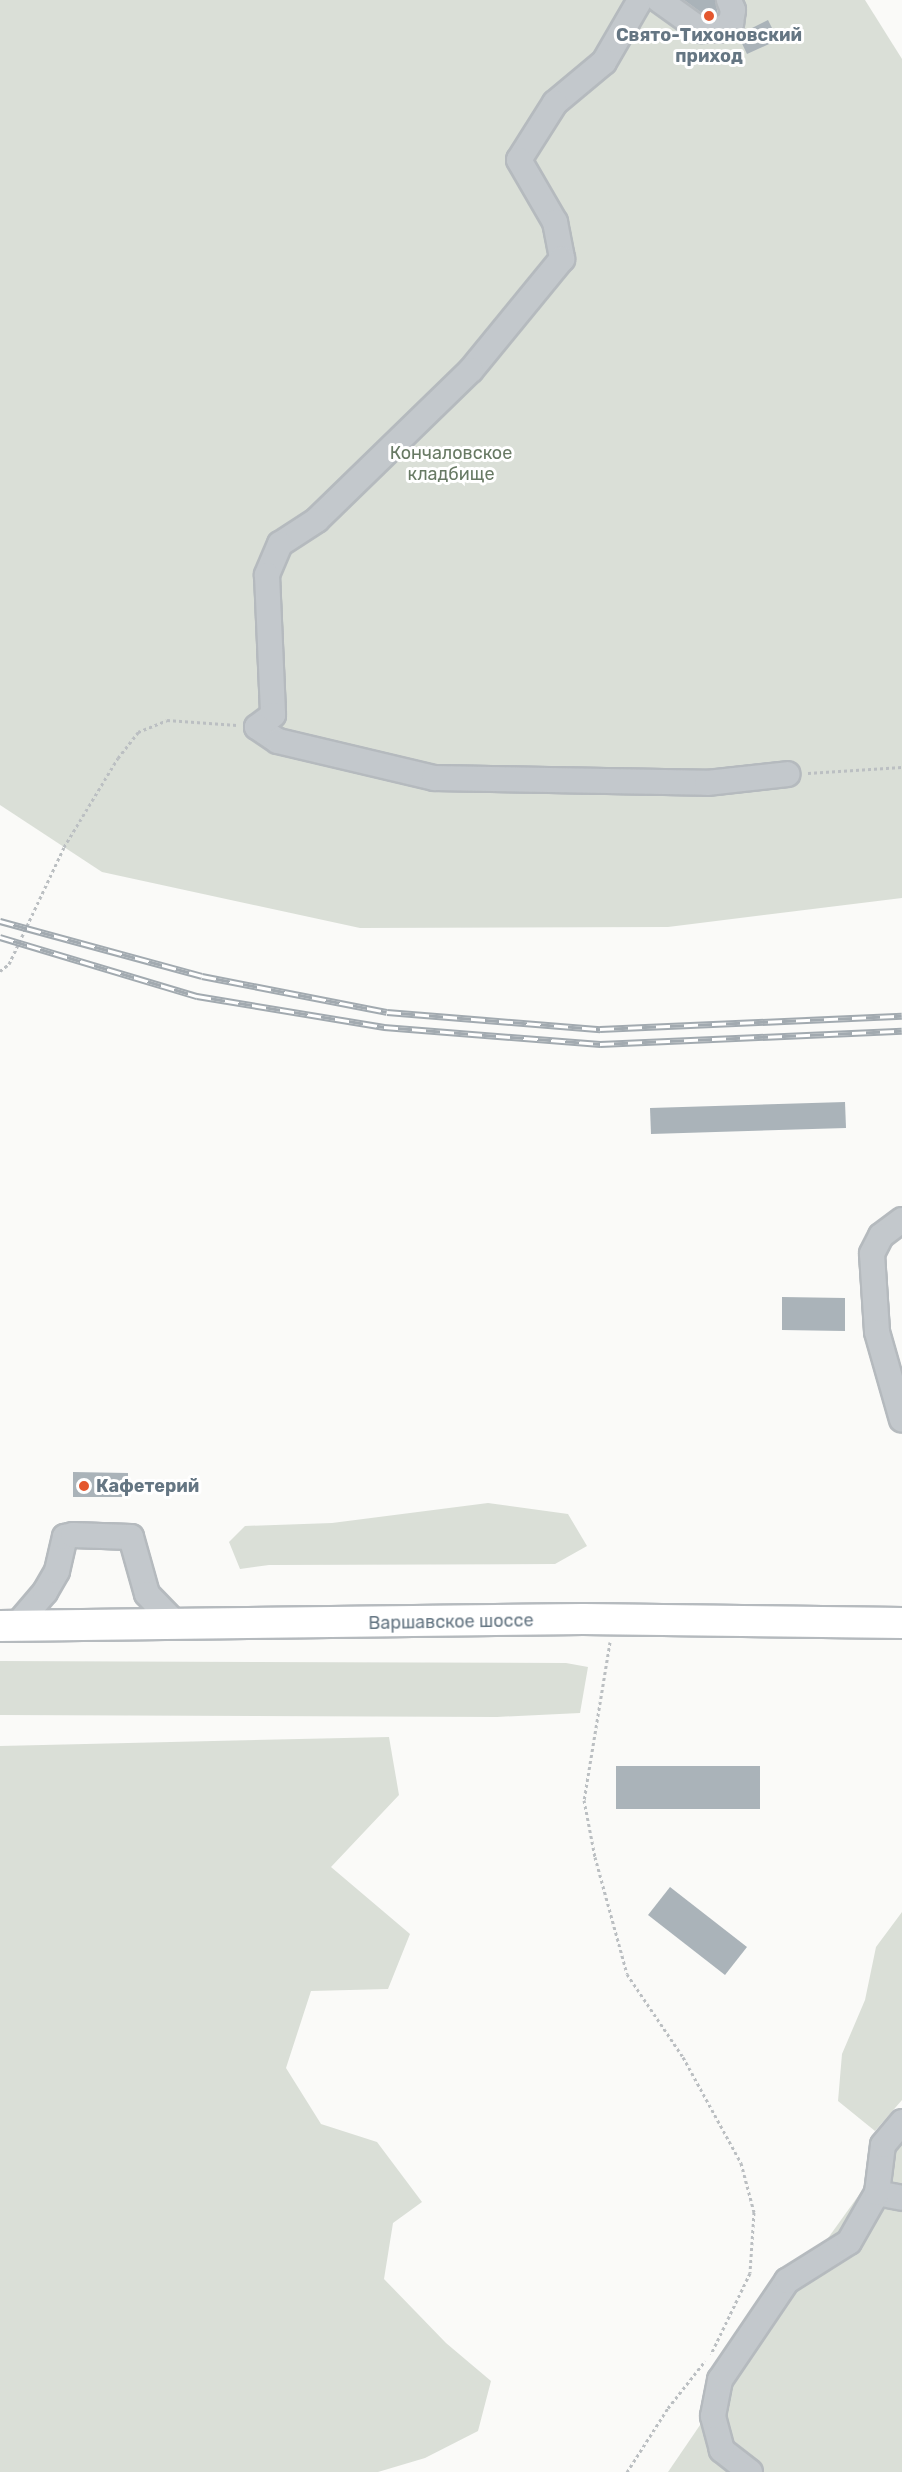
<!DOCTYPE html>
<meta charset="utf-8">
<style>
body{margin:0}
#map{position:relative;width:902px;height:2472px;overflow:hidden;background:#fafaf8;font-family:Rubik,sans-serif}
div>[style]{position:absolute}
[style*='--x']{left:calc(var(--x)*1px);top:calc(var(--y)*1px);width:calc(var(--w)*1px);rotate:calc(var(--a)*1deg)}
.green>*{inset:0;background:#dadfd7}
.building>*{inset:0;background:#aab3b9}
.path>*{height:3px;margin-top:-1.5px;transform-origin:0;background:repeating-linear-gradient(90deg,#bbbfc2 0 3px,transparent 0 6px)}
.roads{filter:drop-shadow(2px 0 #b5babe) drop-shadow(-2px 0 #b5babe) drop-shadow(0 2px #b5babe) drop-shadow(0 -2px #b5babe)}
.minor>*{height:24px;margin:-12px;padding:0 12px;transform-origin:12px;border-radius:12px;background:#c3c8cc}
.major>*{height:30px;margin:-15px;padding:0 15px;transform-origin:15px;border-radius:15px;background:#fff}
.rail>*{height:7px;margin-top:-3.5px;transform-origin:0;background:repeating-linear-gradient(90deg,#fff 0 14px,#a2aab0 0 28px);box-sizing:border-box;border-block:2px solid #a2aab0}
.dots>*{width:16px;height:16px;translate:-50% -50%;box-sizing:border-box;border:3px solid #fff;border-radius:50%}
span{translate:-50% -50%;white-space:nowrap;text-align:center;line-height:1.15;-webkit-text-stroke:6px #fff;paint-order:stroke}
.poi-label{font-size:18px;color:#657683;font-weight:700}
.left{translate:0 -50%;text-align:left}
.park-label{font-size:18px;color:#687a64}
.street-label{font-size:18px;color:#657683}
</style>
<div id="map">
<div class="green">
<i style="clip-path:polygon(0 0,865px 0,902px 59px,902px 898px,668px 927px,360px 928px,102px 872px,0 805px)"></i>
<i style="clip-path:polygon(488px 1503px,568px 1514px,587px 1546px,555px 1564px,269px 1565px,240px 1569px,229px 1542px,245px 1526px,332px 1523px)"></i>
<i style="clip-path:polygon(0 1661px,566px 1663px,588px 1667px,580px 1713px,497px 1717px,0 1715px)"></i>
<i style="clip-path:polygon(389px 1737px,399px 1795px,331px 1867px,410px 1934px,388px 1989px,311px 1991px,286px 2068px,321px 2124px,377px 2142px,422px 2202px,393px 2223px,384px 2279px,446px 2343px,491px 2381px,478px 2431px,425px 2458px,378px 2472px,0 2472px,0 1746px)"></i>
<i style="clip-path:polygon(902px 1912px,902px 2100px,875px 2131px,838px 2101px,842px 2054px,865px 2000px,876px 1947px)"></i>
<i style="clip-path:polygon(902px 2135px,902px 2472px,668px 2472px,818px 2252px)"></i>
</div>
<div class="building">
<i style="clip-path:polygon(684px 0,715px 0,718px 14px,706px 16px)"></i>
<i style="clip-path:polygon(768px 20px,778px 40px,747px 54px,738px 35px)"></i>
<i style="clip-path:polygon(845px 1102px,846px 1128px,651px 1134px,650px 1108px)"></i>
<i style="clip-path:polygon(782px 1297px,845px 1298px,845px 1331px,782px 1330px)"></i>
<i style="clip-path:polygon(73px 1472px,128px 1473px,128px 1497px,73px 1497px)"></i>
<i style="clip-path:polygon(616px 1766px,760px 1766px,760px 1809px,616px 1809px)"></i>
<i style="clip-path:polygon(670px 1887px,747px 1947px,725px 1975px,648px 1915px)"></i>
</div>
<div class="path">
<i style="--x:808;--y:773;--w:94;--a:-3.7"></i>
<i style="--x:0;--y:971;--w:11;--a:-38"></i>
<i style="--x:9;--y:964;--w:129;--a:-64.8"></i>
<i style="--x:64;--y:847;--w:104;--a:-58.8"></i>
<i style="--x:118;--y:758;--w:33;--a:-52"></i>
<i style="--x:138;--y:732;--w:31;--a:-22"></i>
<i style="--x:167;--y:720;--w:70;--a:4.1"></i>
<i style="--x:610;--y:1642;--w:160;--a:99.3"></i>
<i style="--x:584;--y:1800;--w:58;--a:79.1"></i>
<i style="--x:595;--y:1857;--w:121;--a:74.7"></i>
<i style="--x:627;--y:1974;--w:100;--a:56"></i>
<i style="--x:683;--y:2057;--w:121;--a:61.3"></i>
<i style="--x:741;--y:2163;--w:51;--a:75.1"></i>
<i style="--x:754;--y:2212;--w:61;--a:93.8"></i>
<i style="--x:750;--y:2273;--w:90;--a:115.7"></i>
<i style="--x:627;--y:2472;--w:76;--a:-57.4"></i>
<i style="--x:668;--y:2408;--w:60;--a:-51.8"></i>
</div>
<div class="roads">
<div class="minor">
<i style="--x:640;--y:0;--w:72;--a:120.1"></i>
<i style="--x:604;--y:62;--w:64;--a:140.1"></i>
<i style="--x:555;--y:103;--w:67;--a:122.3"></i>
<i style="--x:519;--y:160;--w:72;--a:59.9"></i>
<i style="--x:555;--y:222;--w:38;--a:79"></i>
<i style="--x:562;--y:259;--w:144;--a:129.3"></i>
<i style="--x:471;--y:370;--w:215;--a:135.8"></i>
<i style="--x:317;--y:520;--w:44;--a:147"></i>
<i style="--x:280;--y:544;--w:34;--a:113"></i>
<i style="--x:267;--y:575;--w:140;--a:87.5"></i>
<i style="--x:273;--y:715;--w:20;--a:143"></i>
<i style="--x:257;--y:727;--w:25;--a:34"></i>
<i style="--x:278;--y:741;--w:160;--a:13.3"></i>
<i style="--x:434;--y:778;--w:273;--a:1"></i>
<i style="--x:707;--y:783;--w:81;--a:-6.3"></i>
<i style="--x:659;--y:0;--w:52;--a:35.5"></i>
<i style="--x:701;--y:30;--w:17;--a:0"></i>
<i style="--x:718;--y:30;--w:15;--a:-28"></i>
<i style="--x:731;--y:23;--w:13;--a:-81"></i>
<i style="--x:733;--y:10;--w:11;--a:-112"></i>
<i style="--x:902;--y:1220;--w:26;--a:143"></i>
<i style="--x:881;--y:1236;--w:20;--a:117"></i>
<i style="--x:872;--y:1254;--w:78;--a:86.3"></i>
<i style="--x:877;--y:1332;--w:91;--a:74.1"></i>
<i style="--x:16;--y:1626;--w:45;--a:-49.5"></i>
<i style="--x:45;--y:1592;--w:24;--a:-60"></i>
<i style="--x:57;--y:1571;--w:35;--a:-77"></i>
<i style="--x:65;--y:1537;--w:8;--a:-14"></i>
<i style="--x:73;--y:1535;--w:58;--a:2"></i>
<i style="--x:131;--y:1537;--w:59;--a:74.3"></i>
<i style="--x:147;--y:1594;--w:45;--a:45.9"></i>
<i style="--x:877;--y:2193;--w:25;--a:11"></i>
<i style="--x:750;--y:2472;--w:36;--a:-142"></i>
<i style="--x:722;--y:2450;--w:35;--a:-105"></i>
<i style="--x:713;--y:2416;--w:37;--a:-79"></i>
<i style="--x:720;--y:2380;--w:120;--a:-55.9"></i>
<i style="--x:787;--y:2281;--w:73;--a:-32.2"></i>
<i style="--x:849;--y:2242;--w:56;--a:-60.3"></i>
<i style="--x:877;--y:2193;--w:48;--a:-82.9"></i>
<i style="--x:883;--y:2145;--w:30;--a:-50"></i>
</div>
<div class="major">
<i style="--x:0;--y:1626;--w:583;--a:-0.69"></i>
<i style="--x:583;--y:1619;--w:319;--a:0.7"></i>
</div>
</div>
<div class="rail">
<i style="--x:0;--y:921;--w:209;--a:15.2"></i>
<i style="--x:202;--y:976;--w:188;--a:11"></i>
<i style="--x:387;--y:1012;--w:214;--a:4.6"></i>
<i style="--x:600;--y:1029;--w:302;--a:-2.5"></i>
<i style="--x:0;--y:937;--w:206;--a:16.7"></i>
<i style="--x:197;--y:996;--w:190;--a:9.4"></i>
<i style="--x:384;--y:1027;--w:217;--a:4.5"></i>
<i style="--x:600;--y:1044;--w:302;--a:-2.5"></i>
</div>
<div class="dots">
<i style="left:709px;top:16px;background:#e4572e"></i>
<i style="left:84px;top:1486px;background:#e4572e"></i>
</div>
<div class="poi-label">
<span style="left:709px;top:46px">Свято-Тихоновский<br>приход</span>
<span class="left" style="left:96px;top:1486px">Кафетерий</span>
</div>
<div class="park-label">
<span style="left:451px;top:464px">Кончаловское<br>кладбище</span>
</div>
<div class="street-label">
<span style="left:451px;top:1622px;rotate:-1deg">Варшавское шоссе</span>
</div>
</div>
